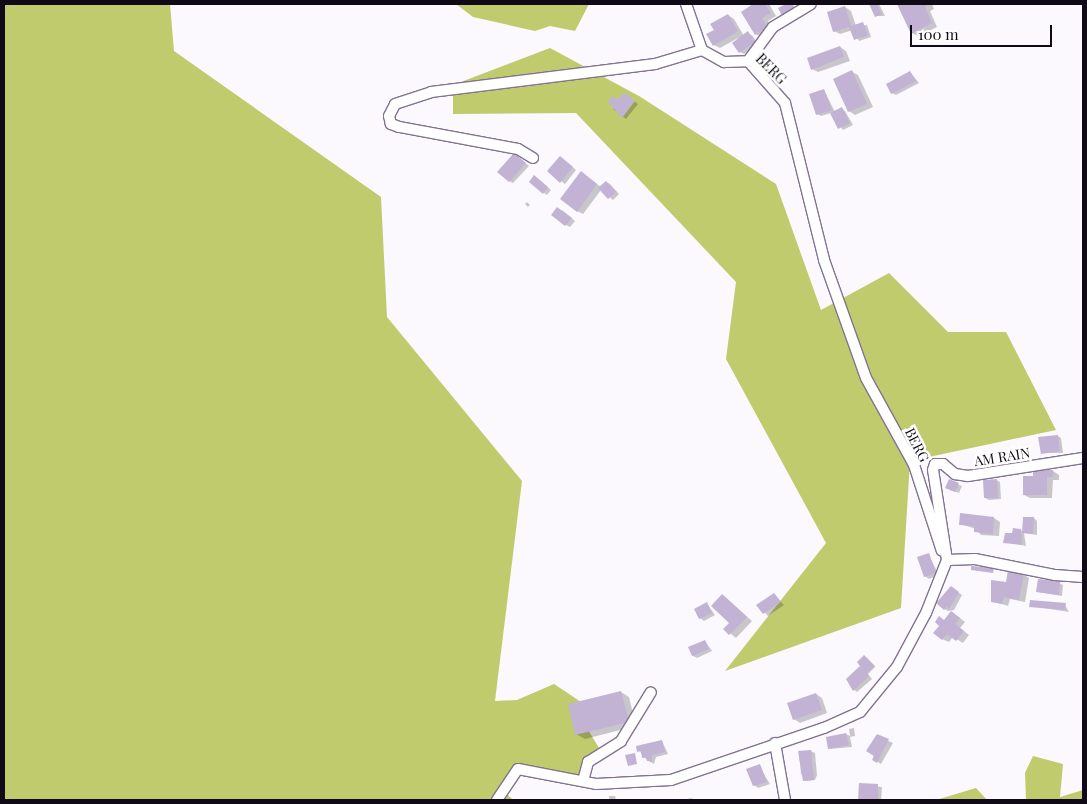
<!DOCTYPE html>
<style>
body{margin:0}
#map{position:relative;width:1087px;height:804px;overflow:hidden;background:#fbf8fe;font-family:"Playfair Display",serif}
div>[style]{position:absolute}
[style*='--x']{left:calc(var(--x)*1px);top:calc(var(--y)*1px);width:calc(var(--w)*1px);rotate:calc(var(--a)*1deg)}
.forest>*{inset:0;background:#bfcb6d}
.shadow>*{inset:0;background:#0003}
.building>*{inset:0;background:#c2b2d3}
.roads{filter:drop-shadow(1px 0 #827391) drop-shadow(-1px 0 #827391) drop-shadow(0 1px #827391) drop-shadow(0 -1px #827391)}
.minor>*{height:10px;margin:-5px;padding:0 5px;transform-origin:5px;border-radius:5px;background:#fff}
span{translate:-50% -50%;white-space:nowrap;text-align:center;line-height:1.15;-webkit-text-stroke:5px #fff;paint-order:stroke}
.street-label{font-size:14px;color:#0f0a15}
.frame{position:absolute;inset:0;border:5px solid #0f0a15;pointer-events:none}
.scale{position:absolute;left:910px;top:25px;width:142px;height:22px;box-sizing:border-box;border:2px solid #0f0a15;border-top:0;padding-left:6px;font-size:15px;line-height:18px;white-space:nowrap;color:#0f0a15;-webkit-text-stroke:4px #fff;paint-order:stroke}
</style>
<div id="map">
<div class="forest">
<i style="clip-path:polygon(4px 4px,170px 4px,174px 51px,381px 197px,387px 317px,522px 481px,495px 701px,517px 700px,554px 684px,587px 706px,587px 728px,599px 748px,580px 777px,519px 765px,501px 788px,513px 800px,4px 800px)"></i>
<i style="clip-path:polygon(456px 4px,589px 4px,575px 31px,550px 26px,535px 31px,473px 17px)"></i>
<i style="clip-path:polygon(550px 48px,639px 96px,776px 184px,821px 310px,889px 273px,948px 332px,1006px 332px,1056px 430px,910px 461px,901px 608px,725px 671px,826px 543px,726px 359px,736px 282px,576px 113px,453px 114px,453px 85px)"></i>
<i style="clip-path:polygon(1033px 756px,1063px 764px,1060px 797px,1083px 790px,1083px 800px,1026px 800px,1025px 773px)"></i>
<i style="clip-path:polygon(976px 788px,987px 800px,936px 800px)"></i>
</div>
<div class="shadow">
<i style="clip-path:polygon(756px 4px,769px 4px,776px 16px,768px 21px,773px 30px,762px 37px,755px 34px,742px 12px)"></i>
<i style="clip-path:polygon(870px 4px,879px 4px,885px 16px,876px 16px)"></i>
<i style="clip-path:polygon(898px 4px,932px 4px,934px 9px,930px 11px,937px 27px,918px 36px,912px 33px)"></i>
<i style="clip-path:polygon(845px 7px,851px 11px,856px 26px,867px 25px,871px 37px,859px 41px,853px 30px,840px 34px,834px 31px)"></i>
<i style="clip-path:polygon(728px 15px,734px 19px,744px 36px,752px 35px,758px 44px,744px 54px,740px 52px,738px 38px,720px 48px,714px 45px,715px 31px)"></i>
<i style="clip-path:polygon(840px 47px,846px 51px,850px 61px,818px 72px,812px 69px)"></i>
<i style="clip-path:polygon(852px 72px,858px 75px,873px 107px,855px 115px,849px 111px)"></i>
<i style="clip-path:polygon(910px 72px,919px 83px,896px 95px,892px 93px)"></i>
<i style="clip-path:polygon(824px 90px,835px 112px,842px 109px,845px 111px,853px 125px,843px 130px,831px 113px,821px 116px,817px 114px)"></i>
<i style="clip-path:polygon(628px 96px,638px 104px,626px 119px,613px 109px)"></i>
<i style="clip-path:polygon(514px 154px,529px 166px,513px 183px,509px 181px)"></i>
<i style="clip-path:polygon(564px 160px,576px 170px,565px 184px,548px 171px)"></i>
<i style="clip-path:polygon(582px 173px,601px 187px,606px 182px,610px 184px,619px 194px,613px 200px,601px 190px,583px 214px,577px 211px)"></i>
<i style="clip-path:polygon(538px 179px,551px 190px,547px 195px,544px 193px)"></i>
<i style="clip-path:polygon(527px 202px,530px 205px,528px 207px,525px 204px)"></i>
<i style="clip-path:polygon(562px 210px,575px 221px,570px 227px,566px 225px)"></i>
<i style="clip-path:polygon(1058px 436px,1061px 438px,1063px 453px,1042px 453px)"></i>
<i style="clip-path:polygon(1053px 471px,1059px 475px,1059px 480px,1053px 480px,1052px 498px,1030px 498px,1024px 495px,1034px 478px)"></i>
<i style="clip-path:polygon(996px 480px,1000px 482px,1001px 499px,989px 500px,985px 498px)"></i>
<i style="clip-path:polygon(949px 481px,962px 486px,959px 493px,950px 490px)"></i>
<i style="clip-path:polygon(994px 518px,1000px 522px,999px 536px,981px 535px,976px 529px,960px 524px)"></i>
<i style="clip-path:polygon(1034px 518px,1037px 521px,1037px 535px,1024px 533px,1026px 546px,1005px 542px,1020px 530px,1024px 532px)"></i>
<i style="clip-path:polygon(928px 554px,939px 575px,929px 579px,925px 576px)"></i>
<i style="clip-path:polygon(1023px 574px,1029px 578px,1025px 602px,1010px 599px,1008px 606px,992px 601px,1007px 584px)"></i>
<i style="clip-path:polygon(1059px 583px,1063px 585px,1062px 596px,1038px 592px)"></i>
<i style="clip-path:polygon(955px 590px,962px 595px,954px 610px,948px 611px,944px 609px)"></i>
<i style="clip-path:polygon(774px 594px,784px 605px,768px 616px,758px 605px)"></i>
<i style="clip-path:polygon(723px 595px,752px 621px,736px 638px,725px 629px,731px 622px)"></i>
<i style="clip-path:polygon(707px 604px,715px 615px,704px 621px,700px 618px)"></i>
<i style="clip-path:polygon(1065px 605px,1069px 612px,1031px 606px)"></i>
<i style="clip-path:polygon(952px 612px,965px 622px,960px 628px,969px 635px,963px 643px,953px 637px,949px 642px,942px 639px,941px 625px)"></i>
<i style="clip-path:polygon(705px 641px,712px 651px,697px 658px,693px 656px,690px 648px)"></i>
<i style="clip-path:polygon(866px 657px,875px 667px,868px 674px,872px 679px,857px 692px,854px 690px)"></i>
<i style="clip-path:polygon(621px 692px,629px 697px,636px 726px,585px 739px,576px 734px)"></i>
<i style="clip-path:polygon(816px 694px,822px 698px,827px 713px,800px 723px,794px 719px)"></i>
<i style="clip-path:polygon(854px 728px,855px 736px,850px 737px,852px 747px,829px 749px,827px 738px,846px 734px,850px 736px,849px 729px)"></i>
<i style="clip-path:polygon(877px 736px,893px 743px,881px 764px,873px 759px)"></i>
<i style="clip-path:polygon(662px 741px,668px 754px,656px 757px,654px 764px,643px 757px,638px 747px)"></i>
<i style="clip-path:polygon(811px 751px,815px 753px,817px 775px,815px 780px,806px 781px,801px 774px,799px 752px)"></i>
<i style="clip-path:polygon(759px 766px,770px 784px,758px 788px,754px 785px)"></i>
<i style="clip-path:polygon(860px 785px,882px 787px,881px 800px,860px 800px)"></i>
<i style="clip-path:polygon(609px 796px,615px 796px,616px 800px,609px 800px)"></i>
<i style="clip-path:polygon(691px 798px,695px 800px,683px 800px)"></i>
</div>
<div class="building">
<i style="clip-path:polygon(753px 4px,765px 4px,771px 13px,762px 18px,768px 27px,755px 35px,741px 12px)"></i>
<i style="clip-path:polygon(786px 4px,793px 4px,795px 10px,782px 16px,778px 8px)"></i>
<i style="clip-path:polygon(869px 4px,877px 4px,882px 14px,875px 17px)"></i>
<i style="clip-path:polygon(897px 4px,928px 4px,925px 7px,932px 23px,911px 34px)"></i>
<i style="clip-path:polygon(845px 6px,851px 26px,863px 22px,868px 35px,854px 40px,849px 27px,833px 32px,827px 12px)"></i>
<i style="clip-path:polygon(728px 14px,738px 31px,713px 46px,706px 34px,714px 30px,710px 24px)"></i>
<i style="clip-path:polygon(748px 31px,755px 42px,739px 53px,732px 43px)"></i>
<i style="clip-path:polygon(840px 46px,844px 57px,811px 70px,807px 58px)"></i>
<i style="clip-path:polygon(852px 70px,867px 104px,848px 112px,833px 79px)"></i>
<i style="clip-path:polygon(910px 71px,916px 81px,891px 94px,886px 84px)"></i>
<i style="clip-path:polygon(824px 89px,832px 110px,816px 115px,809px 94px)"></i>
<i style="clip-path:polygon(624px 92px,635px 101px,622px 118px,608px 102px,613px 96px,618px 100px)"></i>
<i style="clip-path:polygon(842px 107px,850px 123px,838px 129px,830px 113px)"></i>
<i style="clip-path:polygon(514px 153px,526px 163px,509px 182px,497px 172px)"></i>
<i style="clip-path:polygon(560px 156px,573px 167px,560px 183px,547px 171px)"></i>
<i style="clip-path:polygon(581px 171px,597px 184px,577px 212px,560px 199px)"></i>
<i style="clip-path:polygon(534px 175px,548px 187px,543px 194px,529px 182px)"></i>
<i style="clip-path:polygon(606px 181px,616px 192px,608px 199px,598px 188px)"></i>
<i style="clip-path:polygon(557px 207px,572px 218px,565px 226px,551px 215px)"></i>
<i style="clip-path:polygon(1058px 435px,1060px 451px,1041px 454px,1038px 437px)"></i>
<i style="clip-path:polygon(1033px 470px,1053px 470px,1053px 477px,1047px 477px,1047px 495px,1023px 495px,1023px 476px,1033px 476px)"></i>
<i style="clip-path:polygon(949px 479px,959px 483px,955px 492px,945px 488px)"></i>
<i style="clip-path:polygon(997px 479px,998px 498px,984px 498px,983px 480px)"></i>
<i style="clip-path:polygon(960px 513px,994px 517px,993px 534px,974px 532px,974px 526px,959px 525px)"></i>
<i style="clip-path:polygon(1023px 517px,1034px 517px,1033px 534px,1022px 533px)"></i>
<i style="clip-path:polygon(1013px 528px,1021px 529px,1022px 545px,1003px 543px,1005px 533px,1012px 533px)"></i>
<i style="clip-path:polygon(929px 553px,936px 573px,924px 577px,917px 557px)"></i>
<i style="clip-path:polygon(971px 566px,994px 568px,993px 573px,971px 570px)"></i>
<i style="clip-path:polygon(1008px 570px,1024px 573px,1019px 600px,1004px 597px,1002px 604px,991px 602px,991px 580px,1006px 582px)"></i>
<i style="clip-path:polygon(1038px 579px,1060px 581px,1059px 595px,1036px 592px)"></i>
<i style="clip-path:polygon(951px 586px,959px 592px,949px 609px,947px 606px,944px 610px,936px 603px)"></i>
<i style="clip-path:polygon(774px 593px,781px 602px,763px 614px,756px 605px)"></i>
<i style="clip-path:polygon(722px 594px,747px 617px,729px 635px,723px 629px,729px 623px,711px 606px)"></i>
<i style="clip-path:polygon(1030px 600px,1066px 603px,1065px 610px,1029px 607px)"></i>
<i style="clip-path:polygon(707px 602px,712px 613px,699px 619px,694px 609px)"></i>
<i style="clip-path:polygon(951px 611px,960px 618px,955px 624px,964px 631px,956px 641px,947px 634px,942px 640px,933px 633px,939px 626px,935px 622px,939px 616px,944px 620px)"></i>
<i style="clip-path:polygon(705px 640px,709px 649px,692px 656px,688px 647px)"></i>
<i style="clip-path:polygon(864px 655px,875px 666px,867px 673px,869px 676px,853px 691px,846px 679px,860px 666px,857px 662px)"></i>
<i style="clip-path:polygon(621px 691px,629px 722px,575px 735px,568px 704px)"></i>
<i style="clip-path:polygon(816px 693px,822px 710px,793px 720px,787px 703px)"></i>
<i style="clip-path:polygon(846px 733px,849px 745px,828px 749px,826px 737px)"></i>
<i style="clip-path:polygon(877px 734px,889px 739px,877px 763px,872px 760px,874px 756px,866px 751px)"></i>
<i style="clip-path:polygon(662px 740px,665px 752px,652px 755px,652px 762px,647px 761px,646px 757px,642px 758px,641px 751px,637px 752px,636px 746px)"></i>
<i style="clip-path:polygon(811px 750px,814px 780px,803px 781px,798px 751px)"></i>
<i style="clip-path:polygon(635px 753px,637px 764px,628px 766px,625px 755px)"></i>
<i style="clip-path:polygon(760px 764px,767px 782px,753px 786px,746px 769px)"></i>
<i style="clip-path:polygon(859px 783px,878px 784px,878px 800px,858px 800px)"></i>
</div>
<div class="roads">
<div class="minor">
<i style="--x:686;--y:4;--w:49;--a:70.8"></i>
<i style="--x:748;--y:61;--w:56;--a:48.6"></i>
<i style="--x:785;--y:103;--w:162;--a:76"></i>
<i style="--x:824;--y:260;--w:125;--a:70.4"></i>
<i style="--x:866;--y:378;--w:99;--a:61.1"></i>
<i style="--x:914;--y:465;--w:90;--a:72"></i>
<i style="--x:748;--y:61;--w:42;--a:-53.7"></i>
<i style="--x:773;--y:27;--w:44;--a:-31.2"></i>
<i style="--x:533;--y:158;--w:17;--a:-149"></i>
<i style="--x:518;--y:149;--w:121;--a:-169.5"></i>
<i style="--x:399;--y:127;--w:9;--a:-159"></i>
<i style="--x:391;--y:124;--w:8;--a:-104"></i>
<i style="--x:389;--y:116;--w:13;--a:-63"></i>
<i style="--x:395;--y:104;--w:38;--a:-18"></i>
<i style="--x:431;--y:92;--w:226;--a:-7.1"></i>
<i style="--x:655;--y:64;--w:49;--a:-16.6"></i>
<i style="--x:702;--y:50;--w:25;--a:29"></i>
<i style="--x:724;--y:62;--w:24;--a:-2"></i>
<i style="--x:947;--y:560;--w:28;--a:-2"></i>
<i style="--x:975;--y:559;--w:82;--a:11.3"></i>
<i style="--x:1055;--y:575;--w:28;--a:4"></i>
<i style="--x:775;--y:743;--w:58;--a:80"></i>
<i style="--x:583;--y:781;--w:20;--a:-75"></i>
<i style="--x:588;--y:762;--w:39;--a:-32"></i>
<i style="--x:621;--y:741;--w:57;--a:-58.5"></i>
<i style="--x:497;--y:800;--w:37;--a:-56"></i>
<i style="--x:518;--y:769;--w:79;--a:10.9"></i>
<i style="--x:596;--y:784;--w:75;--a:-3.1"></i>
<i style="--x:671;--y:780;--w:162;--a:-18.8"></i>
<i style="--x:824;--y:728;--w:39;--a:-24"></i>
<i style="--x:860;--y:712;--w:58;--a:-50.6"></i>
<i style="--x:897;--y:667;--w:61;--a:-61.8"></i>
<i style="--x:926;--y:613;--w:57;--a:-68.4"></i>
<i style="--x:947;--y:560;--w:91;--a:-98.8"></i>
<i style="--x:933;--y:470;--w:6;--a:-72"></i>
<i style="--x:935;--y:464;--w:8;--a:0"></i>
<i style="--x:943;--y:464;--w:16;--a:40"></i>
<i style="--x:955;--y:474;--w:13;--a:9"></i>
<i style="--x:968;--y:476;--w:116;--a:-8.9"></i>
</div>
</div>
<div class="street-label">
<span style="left:771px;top:69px;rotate:45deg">BERG</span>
<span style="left:917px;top:445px;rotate:63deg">BERG</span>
<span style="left:1002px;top:457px;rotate:-9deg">AM RAIN</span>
</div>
<div class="frame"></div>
<div class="scale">100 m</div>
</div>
